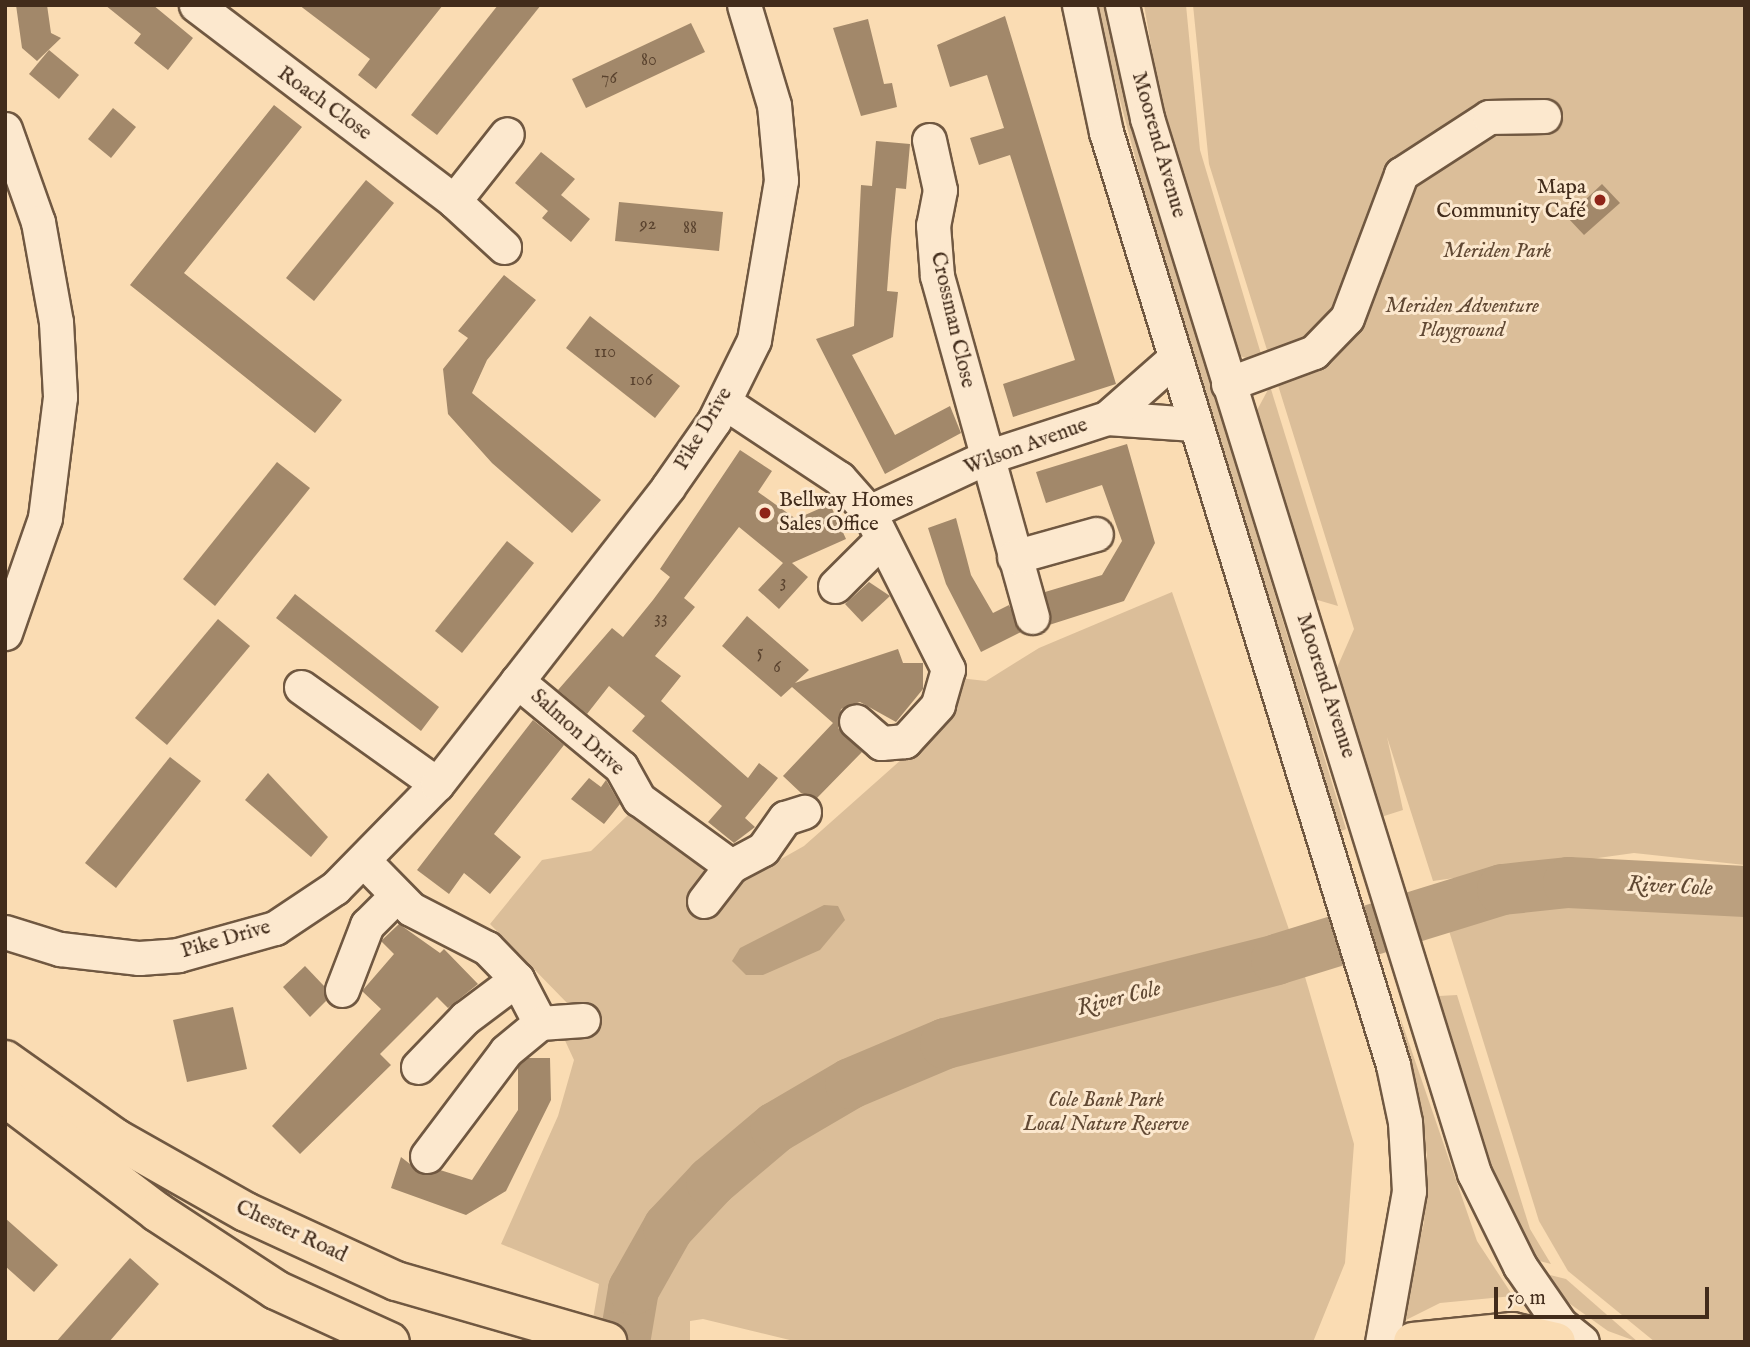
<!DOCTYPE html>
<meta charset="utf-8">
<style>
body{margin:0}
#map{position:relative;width:1750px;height:1347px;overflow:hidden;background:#fadcb3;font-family:"IM FELL English",serif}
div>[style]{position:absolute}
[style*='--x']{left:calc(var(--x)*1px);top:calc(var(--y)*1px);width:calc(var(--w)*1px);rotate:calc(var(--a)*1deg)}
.green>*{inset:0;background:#dbbe99}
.water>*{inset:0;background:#bba07f}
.river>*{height:51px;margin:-25.5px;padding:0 25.5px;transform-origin:25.5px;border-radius:25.5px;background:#bba07f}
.building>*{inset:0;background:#a2886a}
.roads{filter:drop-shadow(2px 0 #705841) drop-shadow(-2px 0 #705841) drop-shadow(0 2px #705841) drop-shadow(0 -2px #705841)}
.minor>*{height:33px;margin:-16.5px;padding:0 16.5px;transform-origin:16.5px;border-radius:16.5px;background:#fce8ce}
.highway>*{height:38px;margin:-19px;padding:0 19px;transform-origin:19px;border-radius:19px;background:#fadcb3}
.dots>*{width:19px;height:19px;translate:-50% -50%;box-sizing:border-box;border:4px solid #fce8ce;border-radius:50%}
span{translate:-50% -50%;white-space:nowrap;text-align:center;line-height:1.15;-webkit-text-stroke:6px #fce8ce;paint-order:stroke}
.number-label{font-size:18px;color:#5a432f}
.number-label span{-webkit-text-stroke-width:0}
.street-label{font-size:21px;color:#422c1b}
.poi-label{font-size:21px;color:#422c1b}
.right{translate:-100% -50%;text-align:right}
.left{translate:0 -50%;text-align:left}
.park-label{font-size:21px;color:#614934;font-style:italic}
.water-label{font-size:23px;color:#604934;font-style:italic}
.frame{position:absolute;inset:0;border:7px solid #422c1b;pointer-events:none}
.scale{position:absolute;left:1494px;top:1287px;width:215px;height:32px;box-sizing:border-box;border:4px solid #422c1b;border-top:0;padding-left:9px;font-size:21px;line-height:24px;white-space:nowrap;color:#422c1b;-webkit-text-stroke:5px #fce8ce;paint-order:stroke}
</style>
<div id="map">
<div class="green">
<i style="clip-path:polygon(1095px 5px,1106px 5px,1147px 174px,1346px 829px,1337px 833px,1160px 252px)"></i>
<i style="clip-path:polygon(1144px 5px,1186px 5px,1200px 150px,1264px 364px,1237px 355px,1159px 91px)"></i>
<i style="clip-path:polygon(1193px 5px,1745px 5px,1745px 865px,1634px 853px,1433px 881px,1387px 737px,1403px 810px,1381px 817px,1336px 670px,1354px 629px,1209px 164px)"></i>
<i style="clip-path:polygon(1270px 386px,1338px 606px,1314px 599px,1256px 412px)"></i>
<i style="clip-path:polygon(1172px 592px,1303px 970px,1354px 1144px,1345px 1263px,1313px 1342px,798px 1342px,703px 1319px,690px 1321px,690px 1342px,589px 1342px,599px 1284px,501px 1244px,558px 1116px,574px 1060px,562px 1034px,599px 1027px,593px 1010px,569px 1005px,490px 924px,542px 860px,591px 851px,629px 814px,737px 884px,804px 846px,938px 727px,959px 678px,986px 681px,1039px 648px)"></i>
<i style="clip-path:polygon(1562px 897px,1745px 910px,1745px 1342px,1655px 1342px,1568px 1271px,1539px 1221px,1446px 921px)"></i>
<i style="clip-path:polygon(1457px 995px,1530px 1229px,1551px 1264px,1532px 1259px,1507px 1215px,1439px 996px)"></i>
<i style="clip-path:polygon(1400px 1017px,1477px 1241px,1513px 1296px,1440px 1303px,1398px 1324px,1424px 1223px,1427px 1155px)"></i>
<i style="clip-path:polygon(1542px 1273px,1566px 1279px,1638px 1342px,1608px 1331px,1566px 1301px)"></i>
</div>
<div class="water">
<i style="clip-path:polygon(824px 905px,838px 906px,845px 920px,820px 950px,763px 975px,746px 975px,732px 961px,740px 948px)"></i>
</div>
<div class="river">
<i style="--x:624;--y:1342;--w:54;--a:-80.4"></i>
<i style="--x:633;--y:1289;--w:71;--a:-60.6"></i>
<i style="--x:668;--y:1227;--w:63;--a:-46.9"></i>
<i style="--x:711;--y:1181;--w:84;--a:-40.2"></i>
<i style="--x:775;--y:1127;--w:87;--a:-30.4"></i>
<i style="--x:850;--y:1083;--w:103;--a:-22.8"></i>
<i style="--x:945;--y:1043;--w:341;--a:-14.2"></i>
<i style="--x:1276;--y:959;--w:237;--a:-17.2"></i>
<i style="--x:1502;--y:889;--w:66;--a:-6.1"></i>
<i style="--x:1568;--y:882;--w:177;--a:2.9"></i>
</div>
<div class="building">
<i style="clip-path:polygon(16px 5px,47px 5px,51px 33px,61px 38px,37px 61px,22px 48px)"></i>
<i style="clip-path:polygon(105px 5px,153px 5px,193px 38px,168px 70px,134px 43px,141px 34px)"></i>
<i style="clip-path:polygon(299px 5px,443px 5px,376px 89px,358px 75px,370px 59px)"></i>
<i style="clip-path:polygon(498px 5px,541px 5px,437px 135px,411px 115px)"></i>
<i style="clip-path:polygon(1005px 16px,1116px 384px,1013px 417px,1003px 384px,1075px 360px,1010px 155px,979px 165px,970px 138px,1004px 128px,987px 75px,950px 87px,937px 45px)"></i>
<i style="clip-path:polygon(868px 19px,884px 84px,892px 83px,897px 107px,861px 116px,833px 28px)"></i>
<i style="clip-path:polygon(691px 23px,705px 52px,586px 108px,572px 79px)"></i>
<i style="clip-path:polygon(49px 50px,79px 75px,59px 99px,29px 74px)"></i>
<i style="clip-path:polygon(274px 105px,302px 127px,184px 273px,342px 400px,315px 433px,130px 285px)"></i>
<i style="clip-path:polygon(113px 108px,136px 127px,111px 158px,88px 139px)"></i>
<i style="clip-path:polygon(876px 141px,910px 144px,906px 189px,896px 188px,891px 239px,887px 291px,898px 292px,893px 337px,852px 355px,895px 435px,950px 406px,961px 433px,885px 474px,816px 339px,854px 326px,861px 185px,872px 186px)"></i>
<i style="clip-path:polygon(541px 152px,575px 179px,561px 195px,590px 219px,571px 242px,542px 218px,548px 211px,515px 183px)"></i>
<i style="clip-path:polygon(366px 180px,394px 203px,314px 301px,286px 278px)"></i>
<i style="clip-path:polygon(1602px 184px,1620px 203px,1584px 235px,1567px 217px)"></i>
<i style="clip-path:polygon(619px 202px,723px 212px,719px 251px,615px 241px)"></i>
<i style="clip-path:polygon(504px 275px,536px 300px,487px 360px,472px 393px,601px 500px,572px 533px,492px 463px,448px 414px,443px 369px,468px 338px,458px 331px)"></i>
<i style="clip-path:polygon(590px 316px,680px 386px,655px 418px,566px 348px)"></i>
<i style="clip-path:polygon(1127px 444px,1155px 543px,1124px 601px,1049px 625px,1045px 592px,1102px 575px,1122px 541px,1102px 485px,1046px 503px,1036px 472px)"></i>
<i style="clip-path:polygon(740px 450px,772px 471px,758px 492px,796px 519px,830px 504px,846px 539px,792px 563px,808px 577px,779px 609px,758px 590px,783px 563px,739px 527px,684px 598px,695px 607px,655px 656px,681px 676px,661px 701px,748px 778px,759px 763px,778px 778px,745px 818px,755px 827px,734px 843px,708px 822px,722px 806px,632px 731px,645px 716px,609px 686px,587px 714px,558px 690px,612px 628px,623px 637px,653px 600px,670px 577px,660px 569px)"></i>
<i style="clip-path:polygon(277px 462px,310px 488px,215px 606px,183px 579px)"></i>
<i style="clip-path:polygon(956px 518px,971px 575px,993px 613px,1009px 605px,1021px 632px,981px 652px,946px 584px,928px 528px)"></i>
<i style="clip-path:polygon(507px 541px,534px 563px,462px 653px,435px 631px)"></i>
<i style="clip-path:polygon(869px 582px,890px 596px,862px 622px,845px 604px)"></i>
<i style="clip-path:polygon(295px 594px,439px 707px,421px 731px,276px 618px)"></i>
<i style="clip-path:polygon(747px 616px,809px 670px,795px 683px,898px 649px,903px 663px,923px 663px,923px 689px,896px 722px,860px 702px,841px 709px,838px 728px,862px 752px,817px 798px,801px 793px,783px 776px,833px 723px,792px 687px,781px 697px,722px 646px)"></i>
<i style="clip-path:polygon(218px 619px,250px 646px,167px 745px,135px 718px)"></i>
<i style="clip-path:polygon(533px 720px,564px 745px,494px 834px,521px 857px,490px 894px,464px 873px,449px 894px,417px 870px)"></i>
<i style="clip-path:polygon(170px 757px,201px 781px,116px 888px,85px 863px)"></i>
<i style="clip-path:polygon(268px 773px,328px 837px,311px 857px,245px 800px)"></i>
<i style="clip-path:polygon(589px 778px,601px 787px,606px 780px,620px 804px,604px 824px,571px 799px)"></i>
<i style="clip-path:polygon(399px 924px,440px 953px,444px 949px,478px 984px,448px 1008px,437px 997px,380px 1054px,391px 1065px,300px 1154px,272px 1126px,381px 1009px,362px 991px,394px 954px,381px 941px)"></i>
<i style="clip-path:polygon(305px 966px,324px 986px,326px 1001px,310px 1017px,283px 987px)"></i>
<i style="clip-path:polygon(233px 1007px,247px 1069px,187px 1082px,173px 1020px)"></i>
<i style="clip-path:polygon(527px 1058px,550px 1058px,551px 1100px,506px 1191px,466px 1215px,391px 1188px,401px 1157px,424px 1175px,440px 1170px,472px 1180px,518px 1110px,518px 1067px)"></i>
<i style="clip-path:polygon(5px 1218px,58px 1265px,34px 1292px,5px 1266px)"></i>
<i style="clip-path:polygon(130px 1258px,159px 1284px,109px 1342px,56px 1342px)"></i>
</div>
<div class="roads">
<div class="minor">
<i style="--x:196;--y:5;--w:324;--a:37.2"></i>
<i style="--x:454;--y:201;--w:68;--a:42.6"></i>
<i style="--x:1079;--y:5;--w:130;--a:78"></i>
<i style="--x:1106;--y:132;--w:976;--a:72.9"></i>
<i style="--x:1393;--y:1065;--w:58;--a:78.1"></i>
<i style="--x:1405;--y:1122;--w:69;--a:86.7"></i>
<i style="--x:1409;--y:1191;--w:153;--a:100.1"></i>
<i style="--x:1122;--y:5;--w:116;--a:77.5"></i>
<i style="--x:1147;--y:118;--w:1105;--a:72.78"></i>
<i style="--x:1474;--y:1173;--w:104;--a:63.7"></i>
<i style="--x:1520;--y:1266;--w:70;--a:55.4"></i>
<i style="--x:1560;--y:1324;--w:28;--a:39"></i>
<i style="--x:5;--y:129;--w:99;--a:70.5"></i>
<i style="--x:38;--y:222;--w:102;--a:79.8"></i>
<i style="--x:56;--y:322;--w:75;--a:86.9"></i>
<i style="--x:60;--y:397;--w:122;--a:97.1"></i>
<i style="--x:45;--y:518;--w:122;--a:109.2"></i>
<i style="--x:929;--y:140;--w:51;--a:77.6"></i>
<i style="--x:940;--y:190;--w:36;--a:101"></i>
<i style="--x:933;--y:225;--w:51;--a:85.5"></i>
<i style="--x:937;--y:276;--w:354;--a:74.4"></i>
<i style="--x:454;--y:201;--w:85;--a:-51.7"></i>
<i style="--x:1228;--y:384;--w:92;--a:-20.4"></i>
<i style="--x:1314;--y:352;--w:47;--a:-45.9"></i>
<i style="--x:1347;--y:318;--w:154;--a:-69.4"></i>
<i style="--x:1401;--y:174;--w:105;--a:-32.9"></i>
<i style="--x:1489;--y:117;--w:55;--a:-1"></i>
<i style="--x:724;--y:402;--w:138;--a:33.5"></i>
<i style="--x:839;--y:478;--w:45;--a:48.6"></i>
<i style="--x:869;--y:512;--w:176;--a:63.3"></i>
<i style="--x:948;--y:669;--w:37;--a:106"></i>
<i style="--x:938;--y:705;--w:49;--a:132.5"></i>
<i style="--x:905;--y:741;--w:24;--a:175"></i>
<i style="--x:881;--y:743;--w:33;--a:-139"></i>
<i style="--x:1107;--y:418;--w:87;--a:3.9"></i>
<i style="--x:869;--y:512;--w:130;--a:-25"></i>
<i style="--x:987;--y:457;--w:126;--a:-18"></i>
<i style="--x:1107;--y:418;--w:89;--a:-41.4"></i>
<i style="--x:1014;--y:557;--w:85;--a:-15.7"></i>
<i style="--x:835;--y:586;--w:66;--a:-45"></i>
<i style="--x:517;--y:681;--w:135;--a:39.6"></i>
<i style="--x:621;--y:767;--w:37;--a:61"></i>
<i style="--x:639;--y:799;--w:114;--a:36.1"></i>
<i style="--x:301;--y:687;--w:167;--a:35.5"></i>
<i style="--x:364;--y:861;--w:67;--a:45.6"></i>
<i style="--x:411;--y:909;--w:85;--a:27.2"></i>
<i style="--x:487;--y:948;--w:43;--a:45.9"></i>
<i style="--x:517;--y:979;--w:50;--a:62.4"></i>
<i style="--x:704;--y:901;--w:44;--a:-52.4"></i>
<i style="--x:731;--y:866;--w:36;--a:-28"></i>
<i style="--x:763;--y:849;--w:38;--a:-55"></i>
<i style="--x:785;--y:818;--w:20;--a:-18"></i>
<i style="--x:5;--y:932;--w:58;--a:17.2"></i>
<i style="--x:60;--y:949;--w:80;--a:6.5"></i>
<i style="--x:139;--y:958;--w:39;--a:-4"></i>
<i style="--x:178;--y:955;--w:101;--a:-15.6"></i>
<i style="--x:275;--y:928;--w:72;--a:-33.7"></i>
<i style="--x:335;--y:888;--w:146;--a:-45.6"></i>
<i style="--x:437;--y:784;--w:376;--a:-52.1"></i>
<i style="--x:668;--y:487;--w:80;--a:-55.1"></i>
<i style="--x:714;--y:421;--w:90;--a:-63.7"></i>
<i style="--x:754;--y:340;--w:162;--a:-80.4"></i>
<i style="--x:781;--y:180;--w:75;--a:-95.3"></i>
<i style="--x:774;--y:105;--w:104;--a:-106.7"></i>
<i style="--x:342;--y:990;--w:70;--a:-69"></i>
<i style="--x:367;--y:925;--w:41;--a:-45"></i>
<i style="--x:418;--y:1067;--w:68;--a:-46.2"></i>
<i style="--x:465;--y:1018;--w:65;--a:-36.9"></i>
<i style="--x:427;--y:1156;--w:131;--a:-53"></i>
<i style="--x:506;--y:1051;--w:44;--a:-39.5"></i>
<i style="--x:540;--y:1023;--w:43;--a:-4"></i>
</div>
<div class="highway">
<i style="--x:5;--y:1060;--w:135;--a:35.3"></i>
<i style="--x:115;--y:1138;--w:150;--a:29.5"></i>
<i style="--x:246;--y:1212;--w:165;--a:24.7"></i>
<i style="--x:396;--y:1281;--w:220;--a:16.1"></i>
<i style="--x:5;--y:1097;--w:191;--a:37.1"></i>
<i style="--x:157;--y:1212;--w:142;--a:33.2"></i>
<i style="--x:276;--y:1290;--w:125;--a:24.5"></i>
<i style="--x:1413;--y:1342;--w:100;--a:-5.8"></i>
<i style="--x:1512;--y:1332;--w:45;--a:12.8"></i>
</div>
</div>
<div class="dots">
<i style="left:1600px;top:200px;background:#8f2418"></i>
<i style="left:765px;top:513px;background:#8f2418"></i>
</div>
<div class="number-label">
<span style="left:649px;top:61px">80</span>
<span style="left:609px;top:79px">76</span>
<span style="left:648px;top:225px">92</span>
<span style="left:690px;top:229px">88</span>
<span style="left:605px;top:353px">110</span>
<span style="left:641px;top:381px">106</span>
<span style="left:783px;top:583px">3</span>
<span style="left:661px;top:619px">33</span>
<span style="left:760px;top:653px">5</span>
<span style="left:777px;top:668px">6</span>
</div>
<div class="street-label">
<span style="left:324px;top:104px;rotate:36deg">Roach Close</span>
<span style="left:1158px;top:145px;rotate:74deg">Moorend Avenue</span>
<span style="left:952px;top:320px;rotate:77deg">Crossman Close</span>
<span style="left:704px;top:429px;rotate:-59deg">Pike Drive</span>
<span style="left:1026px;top:447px;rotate:-20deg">Wilson Avenue</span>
<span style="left:1325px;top:686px;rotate:72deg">Moorend Avenue</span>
<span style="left:577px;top:733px;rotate:42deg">Salmon Drive</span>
<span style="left:226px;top:940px;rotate:-16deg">Pike Drive</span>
<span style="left:291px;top:1232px;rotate:25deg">Chester Road</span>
</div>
<div class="poi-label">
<span class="right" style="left:1586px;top:200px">Mapa<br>Community Café</span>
<span class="left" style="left:779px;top:513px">Bellway Homes<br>Sales Office</span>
</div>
<div class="park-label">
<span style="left:1497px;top:252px">Meriden Park</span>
<span style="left:1462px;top:319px">Meriden Adventure<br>Playground</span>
<span style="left:1106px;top:1113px">Cole Bank Park<br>Local Nature Reserve</span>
</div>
<div class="water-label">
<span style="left:1670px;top:887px;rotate:3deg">River Cole</span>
<span style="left:1119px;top:999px;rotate:-14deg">River Cole</span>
</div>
<div class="frame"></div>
<div class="scale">50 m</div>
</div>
